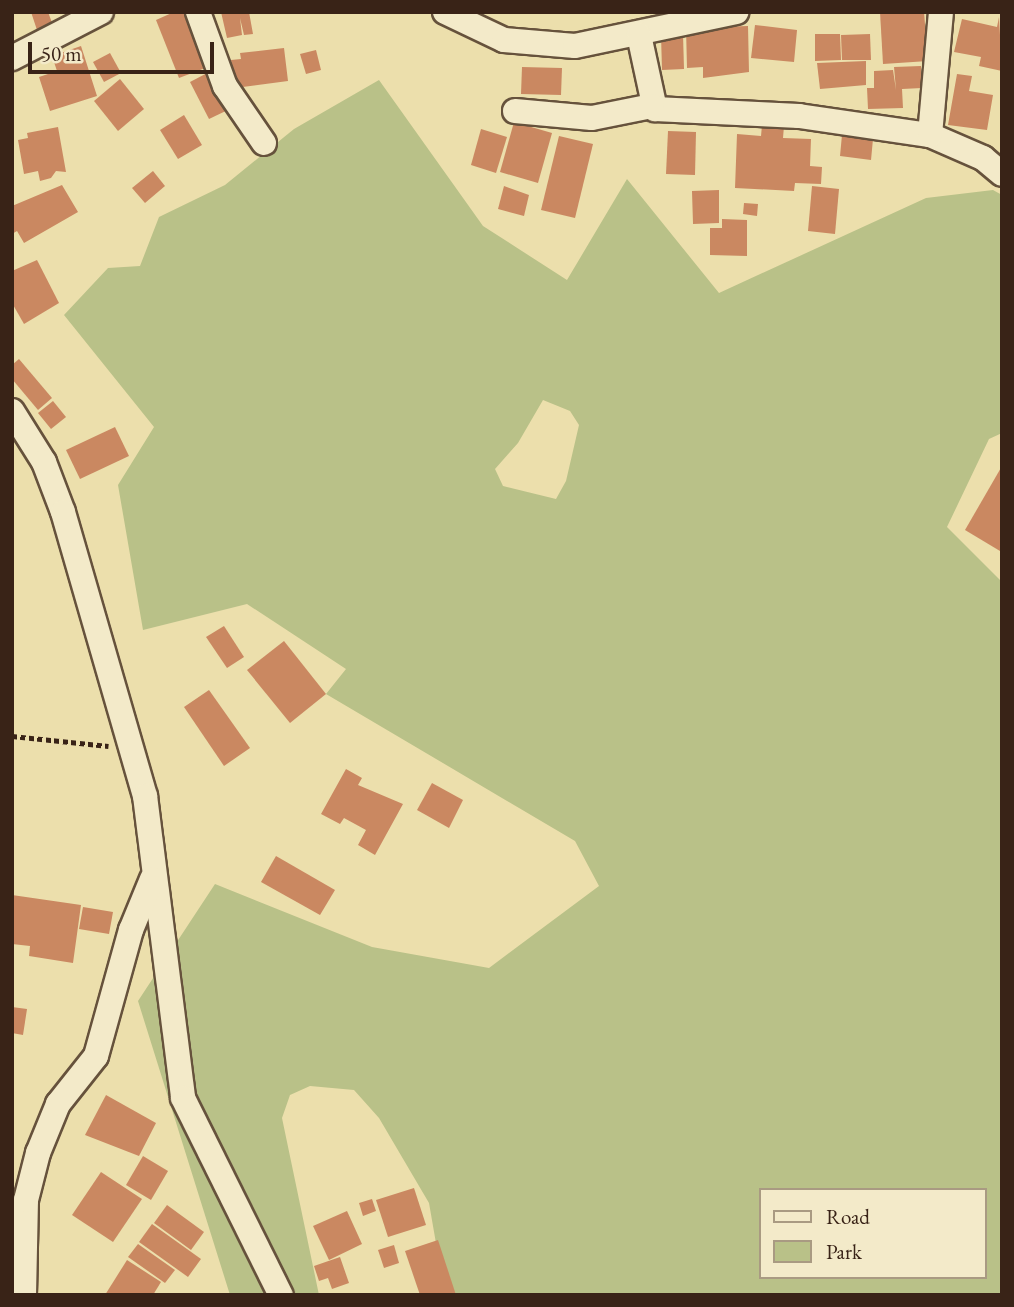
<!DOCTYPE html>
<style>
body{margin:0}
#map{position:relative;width:1014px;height:1307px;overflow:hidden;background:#ecdfac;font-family:"EB Garamond",serif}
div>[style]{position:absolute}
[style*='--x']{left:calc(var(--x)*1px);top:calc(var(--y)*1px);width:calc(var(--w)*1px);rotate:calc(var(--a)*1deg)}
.green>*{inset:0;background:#b9c188}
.building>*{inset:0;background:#ca8861}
.path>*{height:4.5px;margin-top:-2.25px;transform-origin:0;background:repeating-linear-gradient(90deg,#392317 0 5px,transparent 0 8.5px)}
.roads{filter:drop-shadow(2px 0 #66523c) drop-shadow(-2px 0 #66523c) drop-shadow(0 2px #66523c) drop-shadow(0 -2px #66523c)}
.minor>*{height:24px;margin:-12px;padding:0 12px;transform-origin:12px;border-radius:12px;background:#f3eac9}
span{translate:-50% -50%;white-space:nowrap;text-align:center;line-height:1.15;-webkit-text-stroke:5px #f3eac9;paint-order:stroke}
.frame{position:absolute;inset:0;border:14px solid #392317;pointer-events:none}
.legend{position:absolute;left:759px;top:1188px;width:228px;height:91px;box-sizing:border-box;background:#f3eac9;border:2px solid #a99a82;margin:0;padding:9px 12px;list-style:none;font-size:21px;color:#392317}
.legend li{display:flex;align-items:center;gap:14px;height:35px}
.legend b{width:35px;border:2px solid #a99a82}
.scale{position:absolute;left:28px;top:42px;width:186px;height:32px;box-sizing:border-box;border:4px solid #392317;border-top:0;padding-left:9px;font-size:21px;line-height:24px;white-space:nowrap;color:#392317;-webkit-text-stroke:5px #f3eac9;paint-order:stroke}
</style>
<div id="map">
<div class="green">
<i style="clip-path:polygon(evenodd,379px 80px,483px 226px,567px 280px,627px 179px,719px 293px,926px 198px,993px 190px,1002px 195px,1002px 433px,989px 439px,947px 527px,1002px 582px,1002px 1295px,445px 1295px,429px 1203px,379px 1118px,354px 1090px,310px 1086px,290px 1095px,282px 1118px,319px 1295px,230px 1295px,138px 1001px,215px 884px,372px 947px,489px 968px,599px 886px,575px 841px,326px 694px,346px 669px,247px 604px,143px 630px,118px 485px,154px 427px,64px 315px,108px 268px,140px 266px,159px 217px,225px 185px,294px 129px,379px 80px,543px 400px,570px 411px,579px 425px,566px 481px,556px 499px,503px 486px,495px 469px,518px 443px,543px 400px,379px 80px,760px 1190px,984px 1190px,984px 1277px,760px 1277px,760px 1190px)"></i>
</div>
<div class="building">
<i style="clip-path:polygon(31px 12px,48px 12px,54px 28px,38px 33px)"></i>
<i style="clip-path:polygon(174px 12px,186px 12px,208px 67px,179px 78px,156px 20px)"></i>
<i style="clip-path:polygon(221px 12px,249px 12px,253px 34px,244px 35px,240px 18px,242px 35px,227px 38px)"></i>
<i style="clip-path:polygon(880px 12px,924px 12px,928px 61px,883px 64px)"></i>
<i style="clip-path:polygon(999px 17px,1002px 71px,979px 66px,981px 57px,954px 52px,962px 19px,997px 27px)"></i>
<i style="clip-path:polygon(755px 25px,797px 30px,794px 62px,751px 58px)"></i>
<i style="clip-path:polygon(748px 26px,749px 72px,703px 78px,703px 67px,687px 68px,686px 28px)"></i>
<i style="clip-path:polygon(683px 34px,684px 69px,662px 70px,661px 35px)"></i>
<i style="clip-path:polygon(815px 34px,840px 34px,841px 60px,815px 61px)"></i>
<i style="clip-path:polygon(870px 34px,871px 60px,842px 60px,841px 35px)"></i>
<i style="clip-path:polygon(81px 46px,97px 96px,50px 111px,39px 77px,57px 71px,52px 56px)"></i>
<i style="clip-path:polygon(284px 48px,288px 81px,235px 88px,231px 60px,241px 59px,240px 53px)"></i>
<i style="clip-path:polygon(316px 50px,321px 70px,306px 74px,300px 54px)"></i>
<i style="clip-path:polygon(110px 53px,121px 73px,104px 82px,93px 62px)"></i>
<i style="clip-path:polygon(866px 61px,866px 85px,820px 89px,817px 63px)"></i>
<i style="clip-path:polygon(921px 66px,922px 88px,902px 89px,903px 108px,868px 109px,867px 88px,874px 88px,874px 71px,893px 70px,896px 90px,894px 67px)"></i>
<i style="clip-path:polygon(522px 67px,562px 68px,561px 95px,521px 94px)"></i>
<i style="clip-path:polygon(213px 70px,232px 108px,209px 119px,190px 82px)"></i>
<i style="clip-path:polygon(957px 74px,972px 76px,969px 91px,993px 95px,987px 130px,948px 125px)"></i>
<i style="clip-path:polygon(120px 79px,144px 109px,118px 131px,94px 101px)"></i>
<i style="clip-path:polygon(184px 115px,202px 145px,178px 159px,160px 130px)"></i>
<i style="clip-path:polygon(514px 122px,552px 133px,538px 183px,500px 172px)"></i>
<i style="clip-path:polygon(762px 125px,784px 126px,783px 138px,811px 139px,810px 166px,822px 167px,821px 184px,795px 183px,794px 191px,735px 188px,737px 134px,761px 136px)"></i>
<i style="clip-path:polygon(58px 127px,66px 172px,56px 171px,51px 178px,40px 181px,38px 171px,24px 174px,18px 140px,28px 138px,27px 133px)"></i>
<i style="clip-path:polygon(481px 129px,507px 137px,496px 173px,471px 165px)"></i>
<i style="clip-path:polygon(668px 131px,696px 132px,695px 175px,666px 174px)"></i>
<i style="clip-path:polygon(842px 135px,873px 139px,871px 160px,840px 156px)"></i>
<i style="clip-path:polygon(559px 136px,593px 144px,575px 218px,541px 210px)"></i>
<i style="clip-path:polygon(153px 171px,165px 186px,145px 203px,132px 188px)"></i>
<i style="clip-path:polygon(62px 185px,78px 212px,24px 243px,17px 231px,12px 234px,12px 206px)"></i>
<i style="clip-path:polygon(504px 186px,529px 195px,524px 216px,498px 209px)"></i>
<i style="clip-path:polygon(812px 186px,839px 189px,835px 234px,808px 231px)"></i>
<i style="clip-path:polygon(719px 190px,719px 223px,693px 224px,692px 191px)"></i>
<i style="clip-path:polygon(744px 203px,758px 204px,757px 216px,743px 214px)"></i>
<i style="clip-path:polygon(722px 219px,747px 220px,747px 256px,710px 255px,710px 228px,722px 228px)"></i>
<i style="clip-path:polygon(37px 260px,59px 303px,24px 324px,12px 303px,12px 271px)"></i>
<i style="clip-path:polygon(19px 359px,52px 398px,38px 410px,12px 379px,12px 365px)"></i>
<i style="clip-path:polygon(53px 401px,66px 417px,51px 429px,38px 413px)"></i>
<i style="clip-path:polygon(115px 427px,129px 456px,80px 479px,66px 450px)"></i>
<i style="clip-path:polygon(1002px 466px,1002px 547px,1000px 551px,965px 530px)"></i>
<i style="clip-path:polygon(224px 626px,244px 657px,227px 668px,206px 637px)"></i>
<i style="clip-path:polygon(284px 641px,326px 694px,290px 723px,247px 670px)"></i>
<i style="clip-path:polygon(209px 690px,250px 748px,224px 766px,184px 707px)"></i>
<i style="clip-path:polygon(346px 769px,362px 778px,358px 785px,403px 804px,375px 855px,358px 845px,366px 830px,344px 818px,340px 824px,321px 814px)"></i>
<i style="clip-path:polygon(432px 783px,463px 800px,449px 828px,417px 810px)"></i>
<i style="clip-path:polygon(276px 856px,335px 890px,320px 915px,261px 882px)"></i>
<i style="clip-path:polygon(12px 895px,81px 905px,73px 963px,29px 956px,30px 946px,12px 944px)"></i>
<i style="clip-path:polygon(83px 907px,113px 912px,109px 934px,79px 929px)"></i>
<i style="clip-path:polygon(12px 1007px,27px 1009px,23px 1035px,12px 1033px)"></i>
<i style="clip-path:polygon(106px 1095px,156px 1123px,139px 1156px,85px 1135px)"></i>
<i style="clip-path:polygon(143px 1156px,168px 1171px,151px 1200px,126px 1185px)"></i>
<i style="clip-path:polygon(101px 1172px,142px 1199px,113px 1242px,72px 1215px)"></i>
<i style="clip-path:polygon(414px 1188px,426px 1225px,388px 1237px,376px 1200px)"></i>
<i style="clip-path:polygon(372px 1199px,376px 1211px,363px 1216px,359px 1203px)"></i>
<i style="clip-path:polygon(167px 1205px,204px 1232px,191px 1250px,154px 1223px)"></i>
<i style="clip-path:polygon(347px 1211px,362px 1244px,329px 1260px,313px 1226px)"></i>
<i style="clip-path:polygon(152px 1224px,201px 1259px,188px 1277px,139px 1242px)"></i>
<i style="clip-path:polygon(438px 1240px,456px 1295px,420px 1295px,405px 1251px)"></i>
<i style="clip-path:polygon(138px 1244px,175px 1270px,165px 1283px,128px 1257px)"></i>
<i style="clip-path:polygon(394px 1245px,399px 1263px,384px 1268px,378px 1250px)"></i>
<i style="clip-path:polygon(340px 1257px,349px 1283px,332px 1289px,328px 1278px,319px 1281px,314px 1266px)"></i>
<i style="clip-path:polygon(127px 1260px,161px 1282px,153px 1295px,105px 1295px)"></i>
</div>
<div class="path">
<i style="--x:12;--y:736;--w:97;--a:5.9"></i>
</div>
<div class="roads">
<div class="minor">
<i style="--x:198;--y:12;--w:79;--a:70"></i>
<i style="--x:225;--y:86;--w:69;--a:55.6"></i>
<i style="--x:445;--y:12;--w:65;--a:25.4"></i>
<i style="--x:504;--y:40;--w:71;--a:4.8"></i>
<i style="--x:575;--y:46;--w:165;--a:-11.9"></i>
<i style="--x:639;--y:35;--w:76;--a:77.8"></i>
<i style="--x:655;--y:109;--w:144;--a:2.8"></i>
<i style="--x:799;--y:116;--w:132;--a:8.3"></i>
<i style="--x:930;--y:135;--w:58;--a:23.5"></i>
<i style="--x:983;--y:158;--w:25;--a:40"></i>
<i style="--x:12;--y:58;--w:100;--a:-27.3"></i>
<i style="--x:515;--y:111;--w:77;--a:5.2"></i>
<i style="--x:592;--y:118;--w:61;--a:-11.3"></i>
<i style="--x:930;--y:135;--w:123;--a:-84.9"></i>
<i style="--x:12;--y:411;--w:60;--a:57.9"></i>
<i style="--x:44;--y:462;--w:53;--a:69.2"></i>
<i style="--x:63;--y:512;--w:296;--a:73.9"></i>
<i style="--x:145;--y:796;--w:304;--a:82.8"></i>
<i style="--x:183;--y:1098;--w:220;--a:63.6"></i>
<i style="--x:24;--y:1295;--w:95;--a:-88.8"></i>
<i style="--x:26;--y:1200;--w:49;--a:-75.7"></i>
<i style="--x:38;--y:1153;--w:53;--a:-67.8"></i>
<i style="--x:58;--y:1104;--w:61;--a:-51.6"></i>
<i style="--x:96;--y:1056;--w:131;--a:-74.5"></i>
<i style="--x:131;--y:930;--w:55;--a:-67.6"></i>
</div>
</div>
<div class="frame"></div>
<ul class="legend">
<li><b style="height:9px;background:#f3eac9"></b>Road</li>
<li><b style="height:19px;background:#b9c188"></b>Park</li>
</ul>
<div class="scale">50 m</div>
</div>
